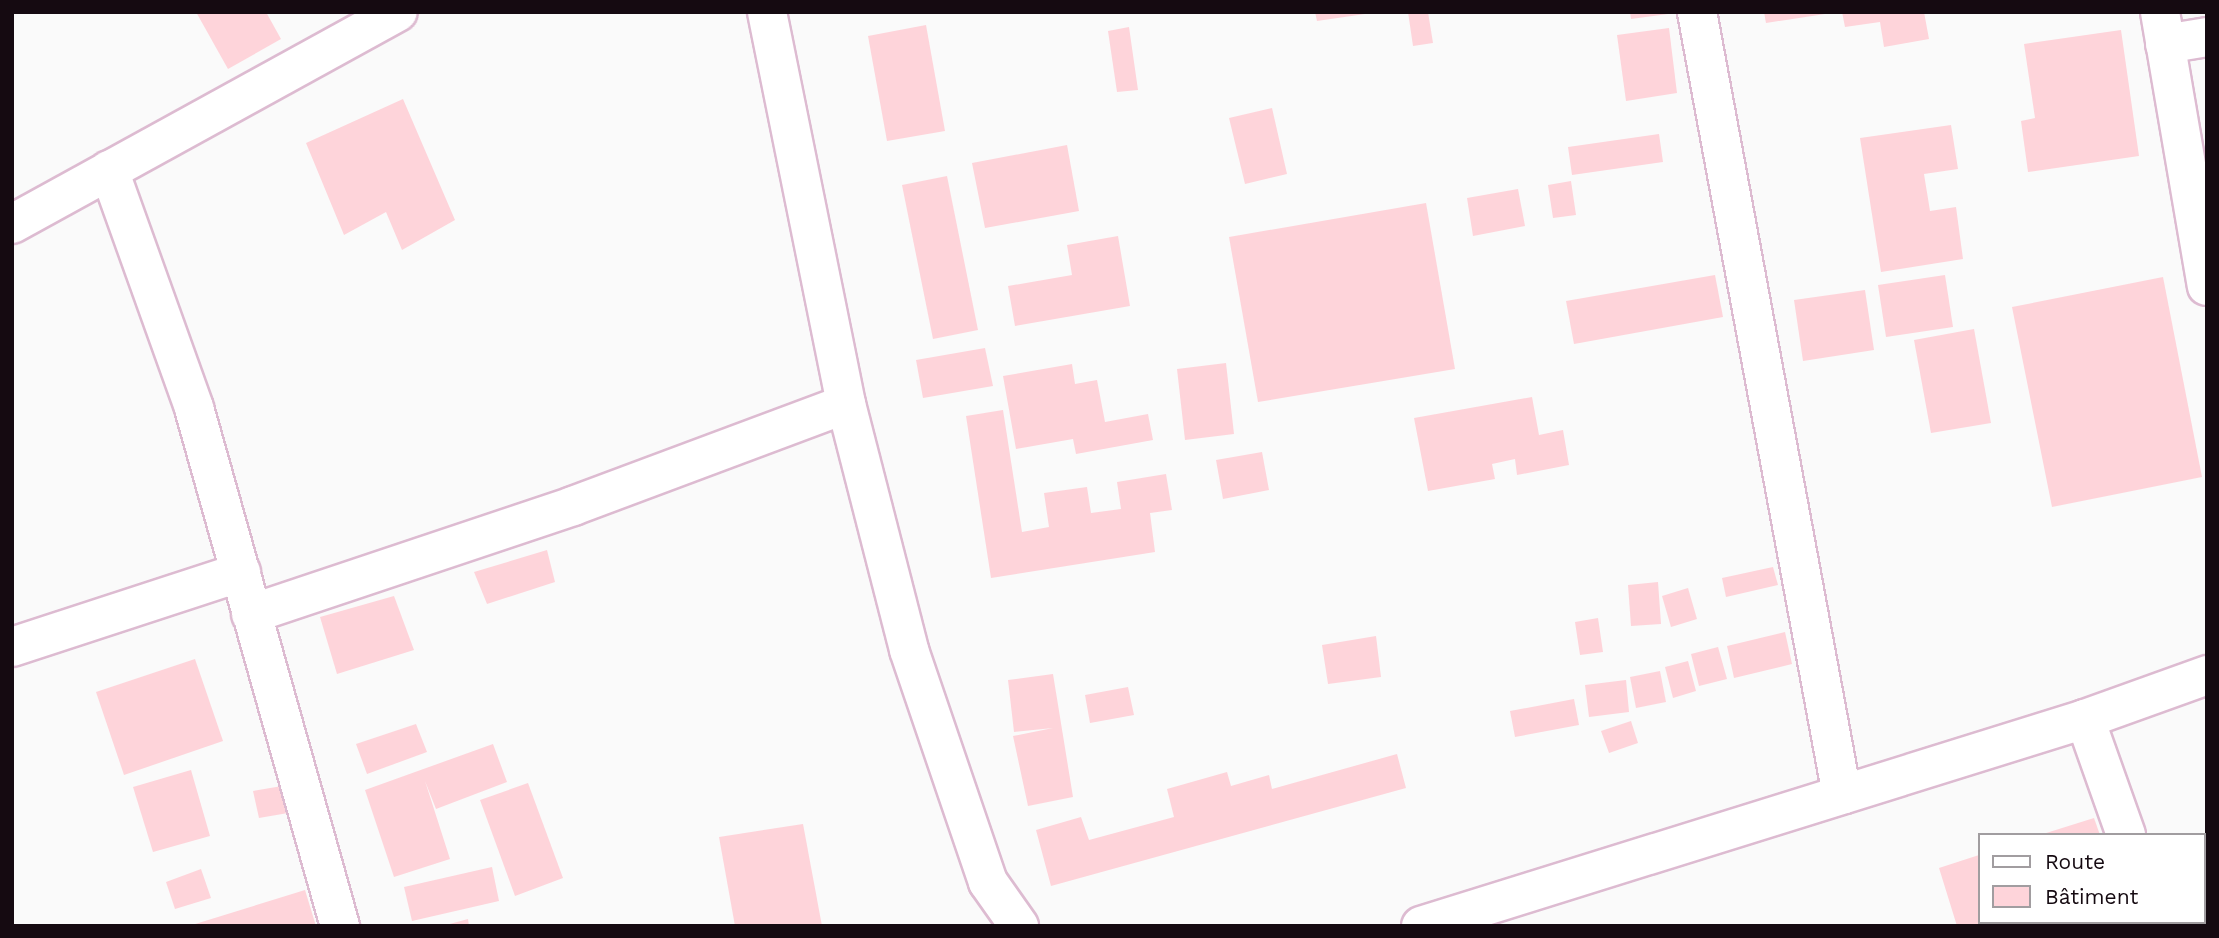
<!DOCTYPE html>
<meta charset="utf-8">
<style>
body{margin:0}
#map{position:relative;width:2219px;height:938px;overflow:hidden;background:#fafafa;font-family:"Work Sans",sans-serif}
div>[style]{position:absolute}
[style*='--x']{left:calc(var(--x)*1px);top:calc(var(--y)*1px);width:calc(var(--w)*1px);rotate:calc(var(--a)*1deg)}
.building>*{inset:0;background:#fed4da}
.roads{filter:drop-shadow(2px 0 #ddbbd1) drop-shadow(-2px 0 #ddbbd1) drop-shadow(0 2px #ddbbd1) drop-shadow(0 -2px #ddbbd1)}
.minor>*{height:38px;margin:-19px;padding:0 19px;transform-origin:19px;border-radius:19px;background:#fff}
span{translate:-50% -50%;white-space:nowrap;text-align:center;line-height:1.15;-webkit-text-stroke:7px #fff;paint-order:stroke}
.frame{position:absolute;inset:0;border:14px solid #150a11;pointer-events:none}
.legend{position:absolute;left:1978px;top:833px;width:228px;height:91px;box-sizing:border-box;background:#fff;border:2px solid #a19da0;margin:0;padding:9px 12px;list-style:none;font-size:21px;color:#150a11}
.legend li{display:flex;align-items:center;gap:14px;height:35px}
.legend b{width:35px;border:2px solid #a19da0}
</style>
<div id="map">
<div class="building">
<i style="clip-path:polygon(196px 12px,266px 12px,281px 39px,228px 69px)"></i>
<i style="clip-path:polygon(1315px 12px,1365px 12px,1365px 14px,1317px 21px)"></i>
<i style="clip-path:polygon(1408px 12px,1428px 12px,1433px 43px,1413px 46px)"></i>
<i style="clip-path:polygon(1630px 12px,1668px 12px,1668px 14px,1631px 19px)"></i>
<i style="clip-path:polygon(1764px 12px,1825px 12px,1825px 14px,1766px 23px)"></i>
<i style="clip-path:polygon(1842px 12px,1924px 12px,1929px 39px,1884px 47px,1880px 22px,1845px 27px)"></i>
<i style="clip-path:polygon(926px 25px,945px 131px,887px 141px,868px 36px)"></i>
<i style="clip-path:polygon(1129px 27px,1138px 90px,1117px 92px,1108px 31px)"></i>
<i style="clip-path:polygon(1669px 28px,1677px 93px,1626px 101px,1617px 35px)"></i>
<i style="clip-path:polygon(2121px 30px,2139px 156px,2028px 172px,2021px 121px,2035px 118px,2024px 44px)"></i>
<i style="clip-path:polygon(403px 99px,455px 220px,402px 250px,386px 212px,344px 235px,306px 143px)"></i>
<i style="clip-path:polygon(1272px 108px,1287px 174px,1245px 184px,1229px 118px)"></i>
<i style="clip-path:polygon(1951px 125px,1958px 169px,1924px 174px,1930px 211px,1956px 207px,1963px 259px,1881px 272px,1860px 138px)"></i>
<i style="clip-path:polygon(1659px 134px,1663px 162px,1572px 175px,1568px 147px)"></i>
<i style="clip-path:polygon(1067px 145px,1079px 211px,985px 228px,972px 163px)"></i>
<i style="clip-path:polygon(947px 176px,978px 330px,933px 339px,902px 185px)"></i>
<i style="clip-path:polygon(1571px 181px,1576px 215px,1553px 218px,1548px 185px)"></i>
<i style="clip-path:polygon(1518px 189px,1525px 226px,1473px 236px,1467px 198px)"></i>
<i style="clip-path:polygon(1426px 203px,1455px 369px,1258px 402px,1229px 237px)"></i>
<i style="clip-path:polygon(1118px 236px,1130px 306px,1015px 326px,1008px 286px,1072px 275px,1067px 245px)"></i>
<i style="clip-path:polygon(1715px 275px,1723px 317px,1574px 344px,1566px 301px)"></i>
<i style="clip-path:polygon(1945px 275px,1953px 327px,1886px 337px,1878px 285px)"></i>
<i style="clip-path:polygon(2163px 277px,2202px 477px,2052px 507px,2012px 307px)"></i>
<i style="clip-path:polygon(1865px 290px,1874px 350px,1803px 361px,1794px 300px)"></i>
<i style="clip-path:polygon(1974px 329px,1991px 423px,1931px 433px,1914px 340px)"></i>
<i style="clip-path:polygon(985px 348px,993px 386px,923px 398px,916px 360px)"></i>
<i style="clip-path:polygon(1226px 363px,1234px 434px,1185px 440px,1177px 369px)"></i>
<i style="clip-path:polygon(1072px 364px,1075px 384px,1097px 380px,1105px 422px,1148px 414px,1153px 440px,1076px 454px,1073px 439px,1016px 449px,1003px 376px)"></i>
<i style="clip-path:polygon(1532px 397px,1539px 435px,1563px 430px,1569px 465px,1517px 475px,1515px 459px,1492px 464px,1495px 479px,1428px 491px,1414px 418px)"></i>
<i style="clip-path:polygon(1003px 410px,1022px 532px,1049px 527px,1044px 493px,1087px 487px,1091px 513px,1121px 509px,1117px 482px,1166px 474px,1172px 510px,1150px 513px,1155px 552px,991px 578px,966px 416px)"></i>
<i style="clip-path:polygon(1262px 452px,1269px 490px,1223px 499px,1216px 460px)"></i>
<i style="clip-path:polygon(547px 550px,555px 582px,487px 604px,474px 572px)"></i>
<i style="clip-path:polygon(1773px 567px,1778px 585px,1726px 597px,1722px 578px)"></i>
<i style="clip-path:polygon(1658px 582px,1661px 624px,1631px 626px,1628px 585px)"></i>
<i style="clip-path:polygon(1688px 588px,1697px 619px,1671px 627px,1662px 596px)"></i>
<i style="clip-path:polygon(394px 596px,414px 650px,337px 674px,320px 617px)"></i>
<i style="clip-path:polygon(1598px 618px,1603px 652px,1580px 655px,1575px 622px)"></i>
<i style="clip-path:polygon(1785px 632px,1792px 664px,1734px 678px,1727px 646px)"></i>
<i style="clip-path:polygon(1376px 636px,1381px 677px,1328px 684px,1322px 645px)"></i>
<i style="clip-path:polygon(1718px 647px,1727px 679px,1699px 686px,1691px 654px)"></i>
<i style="clip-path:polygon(195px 659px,223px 741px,124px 775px,96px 692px)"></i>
<i style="clip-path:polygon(1688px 661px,1696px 691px,1673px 698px,1665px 667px)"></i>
<i style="clip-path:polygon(1660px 671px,1666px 702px,1636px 708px,1630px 677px)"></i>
<i style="clip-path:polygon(1053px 674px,1073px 797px,1028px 806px,1013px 736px,1053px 728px,1014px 732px,1008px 680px)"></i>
<i style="clip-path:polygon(1626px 680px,1629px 712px,1589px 717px,1585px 685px)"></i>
<i style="clip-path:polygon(1128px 687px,1134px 715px,1090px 723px,1085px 695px)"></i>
<i style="clip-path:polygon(1574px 699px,1579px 725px,1515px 737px,1510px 711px)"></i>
<i style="clip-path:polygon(1631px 721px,1638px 743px,1609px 753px,1601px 731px)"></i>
<i style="clip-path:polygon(416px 724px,427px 752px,367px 774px,356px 744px)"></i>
<i style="clip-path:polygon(493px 744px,507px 782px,436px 809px,425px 781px,450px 859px,394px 877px,365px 790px)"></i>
<i style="clip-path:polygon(1397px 754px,1406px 788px,1051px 886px,1036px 830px,1081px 817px,1089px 840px,1174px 817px,1167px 789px,1227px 772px,1231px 786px,1269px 775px,1272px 789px)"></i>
<i style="clip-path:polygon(191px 770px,210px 836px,153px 852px,133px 787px)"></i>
<i style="clip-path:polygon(528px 783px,563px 878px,515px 896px,480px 800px)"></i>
<i style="clip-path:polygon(282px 786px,288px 813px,259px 818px,253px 791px)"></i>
<i style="clip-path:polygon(2094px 818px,2100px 835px,2043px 835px,2043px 834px)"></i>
<i style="clip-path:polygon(803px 824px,822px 926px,735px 926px,719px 837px)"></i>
<i style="clip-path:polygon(1979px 855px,1979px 922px,2008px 923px,1957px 926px,1939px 868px)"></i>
<i style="clip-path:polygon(492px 867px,499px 901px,412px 921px,404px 887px)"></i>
<i style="clip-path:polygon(201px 869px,211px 898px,175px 909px,166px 882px)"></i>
<i style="clip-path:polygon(305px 890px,316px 926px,192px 926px,192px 925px)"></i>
<i style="clip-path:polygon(468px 919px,469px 926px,446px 926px,446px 925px)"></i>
</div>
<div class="roads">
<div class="minor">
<i style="--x:767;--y:12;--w:400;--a:78.6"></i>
<i style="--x:846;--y:404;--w:254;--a:75.6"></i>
<i style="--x:909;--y:650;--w:245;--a:71.2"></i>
<i style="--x:988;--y:882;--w:54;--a:54.8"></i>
<i style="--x:1697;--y:12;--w:796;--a:79.51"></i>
<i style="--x:2160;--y:12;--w:278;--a:80.3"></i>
<i style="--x:2165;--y:44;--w:43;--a:-9.5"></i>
<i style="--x:109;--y:170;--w:253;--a:70.3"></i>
<i style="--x:194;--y:408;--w:538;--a:74.26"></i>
<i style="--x:12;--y:224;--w:440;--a:-28.8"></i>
<i style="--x:251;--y:614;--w:340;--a:-18.5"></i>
<i style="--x:573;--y:506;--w:291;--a:-20.5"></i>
<i style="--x:12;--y:647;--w:241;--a:-18.1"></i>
<i style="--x:2085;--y:719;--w:123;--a:70.5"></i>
<i style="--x:2157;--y:922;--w:4;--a:76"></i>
<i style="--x:1421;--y:926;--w:696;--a:-17.31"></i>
<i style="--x:2085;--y:719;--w:130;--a:-19.8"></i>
</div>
</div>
<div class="frame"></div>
<ul class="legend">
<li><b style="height:9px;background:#fff"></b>Route</li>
<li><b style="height:19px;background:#fed4da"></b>Bâtiment</li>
</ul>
</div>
